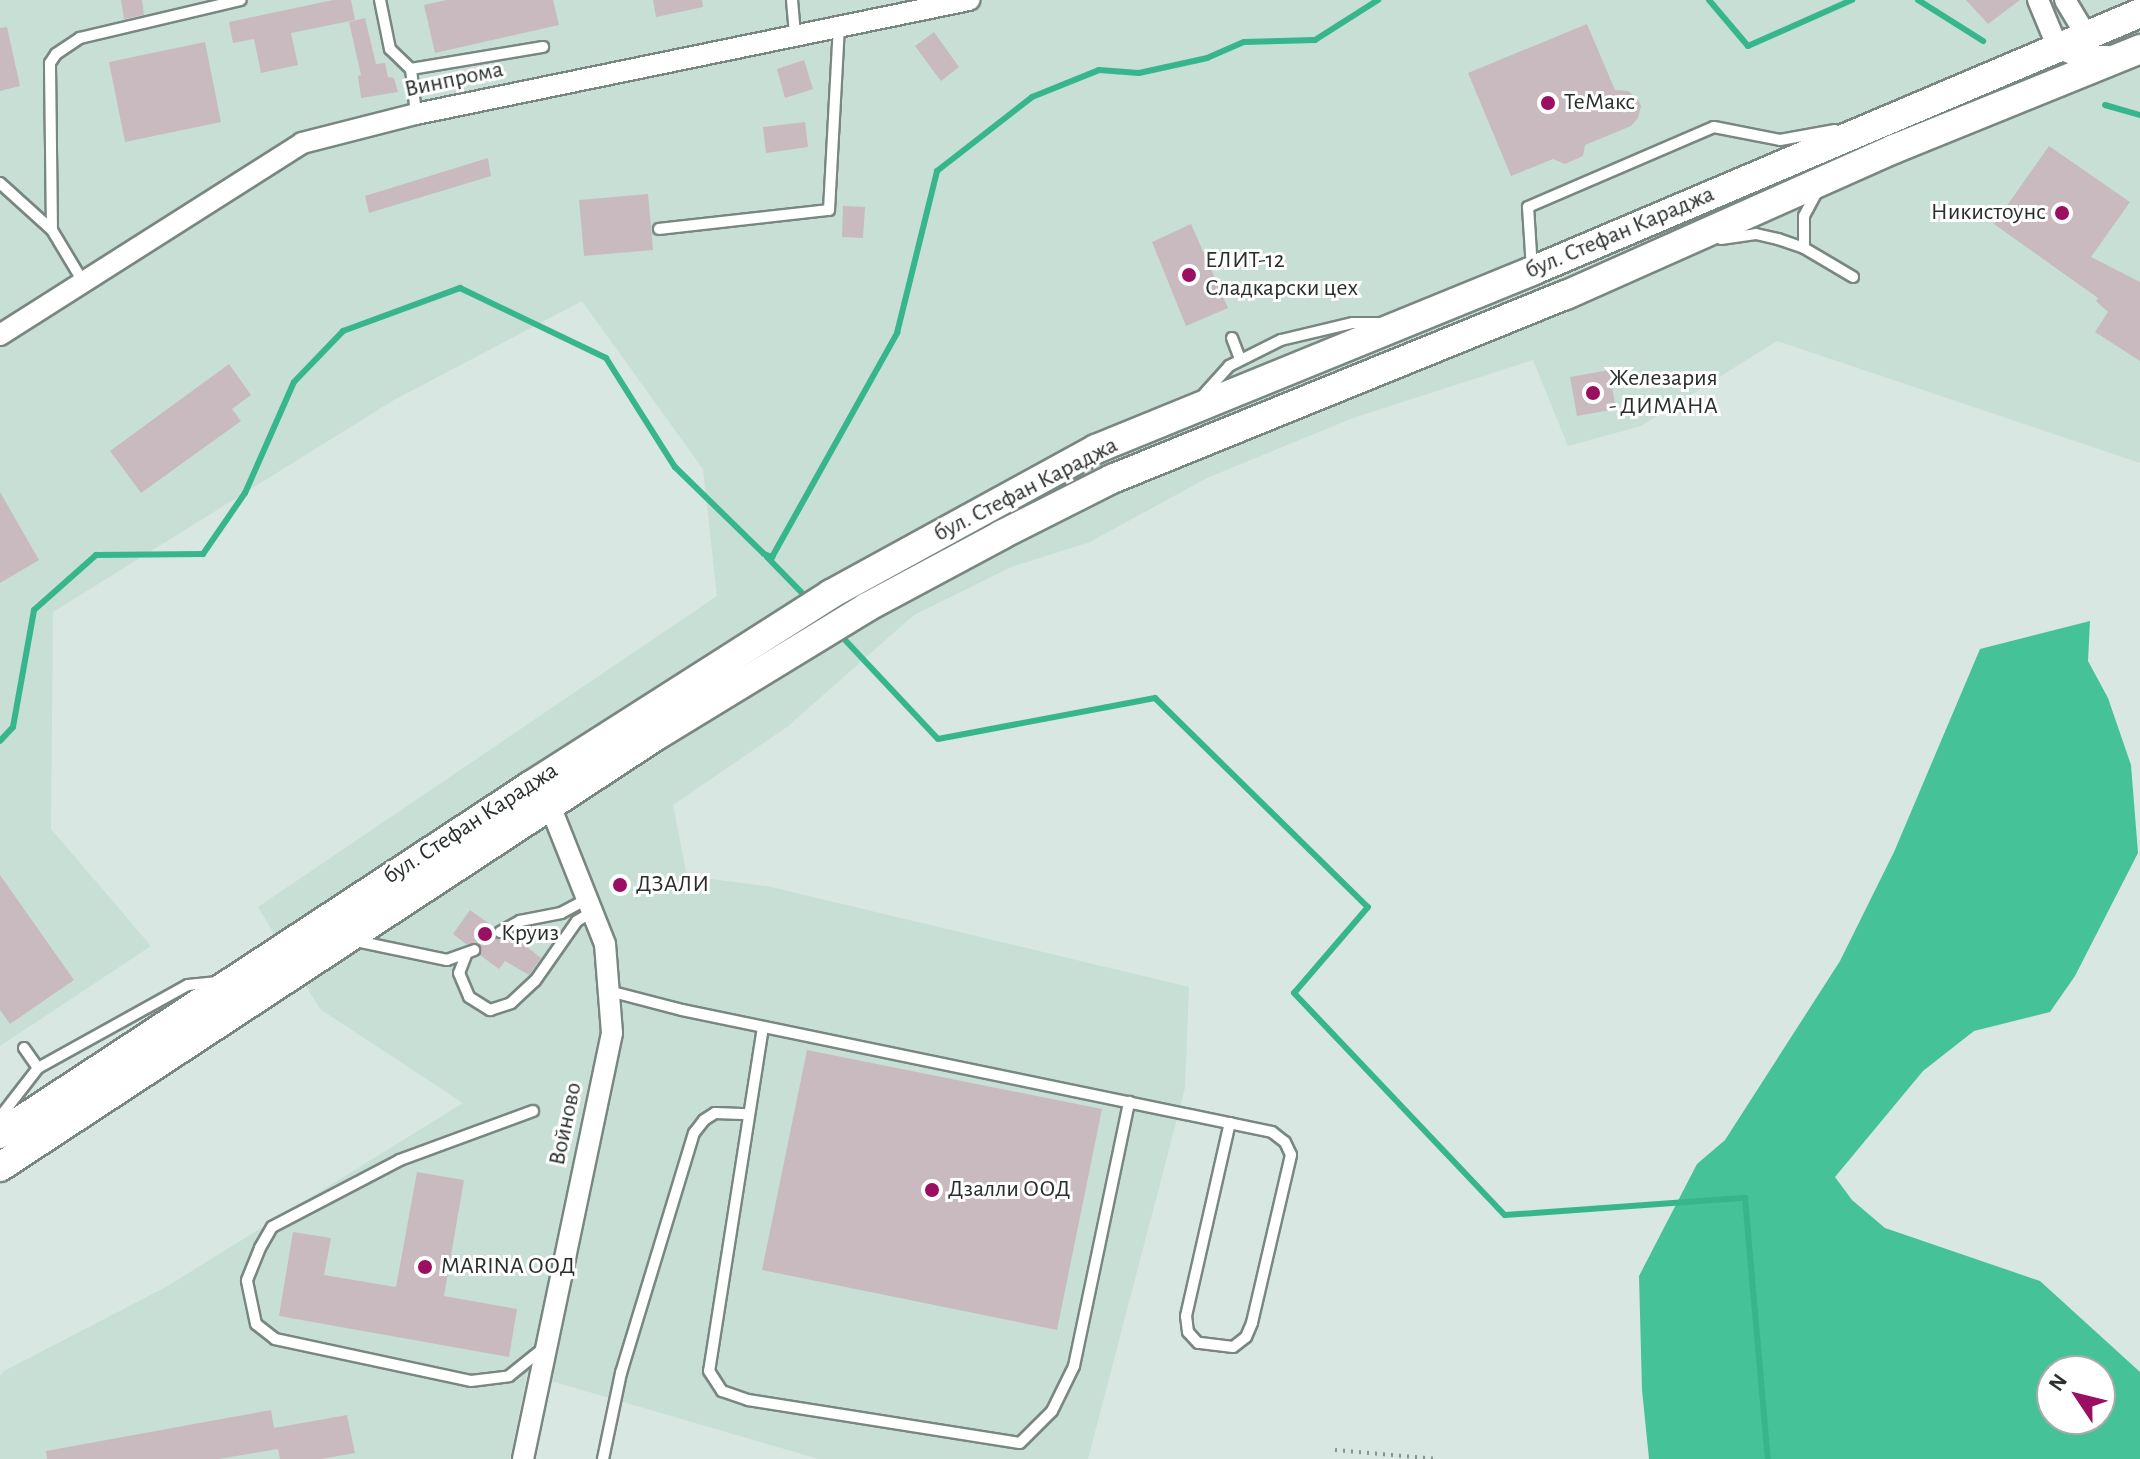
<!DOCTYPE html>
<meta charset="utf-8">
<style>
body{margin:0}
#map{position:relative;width:2140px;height:1459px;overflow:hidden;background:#d8e7e1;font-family:"Alegreya Sans",sans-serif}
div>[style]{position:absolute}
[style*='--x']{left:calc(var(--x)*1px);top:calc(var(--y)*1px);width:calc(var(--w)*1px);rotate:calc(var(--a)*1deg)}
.built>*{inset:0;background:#c8dfd5}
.forest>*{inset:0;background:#46c298}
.stream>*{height:6px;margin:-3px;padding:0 3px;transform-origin:3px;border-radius:3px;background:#37b68d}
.building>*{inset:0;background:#c9bac0}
.path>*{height:4px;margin-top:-2px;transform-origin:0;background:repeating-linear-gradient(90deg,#88938e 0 2px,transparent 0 8px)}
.roads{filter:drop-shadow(2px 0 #798781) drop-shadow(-2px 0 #798781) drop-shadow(0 2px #798781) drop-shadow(0 -2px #798781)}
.lane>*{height:10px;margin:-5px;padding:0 5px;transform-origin:5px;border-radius:5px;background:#fff}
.street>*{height:20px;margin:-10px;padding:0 10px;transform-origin:10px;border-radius:10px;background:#fff}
.secondary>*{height:28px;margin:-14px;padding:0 14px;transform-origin:14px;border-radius:14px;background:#fff}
.dots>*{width:22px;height:22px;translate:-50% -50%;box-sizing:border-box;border:4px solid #fff;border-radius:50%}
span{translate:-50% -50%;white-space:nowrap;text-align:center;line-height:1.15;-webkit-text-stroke:6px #fff;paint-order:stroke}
.street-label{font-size:24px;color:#292f2c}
.poi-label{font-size:24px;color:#292f2c}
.left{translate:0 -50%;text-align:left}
.right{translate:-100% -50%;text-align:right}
.north{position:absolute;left:2036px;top:1355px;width:80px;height:80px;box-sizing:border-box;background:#fff;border:2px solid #a9acab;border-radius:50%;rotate:305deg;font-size:22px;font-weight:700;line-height:32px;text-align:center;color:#292f2c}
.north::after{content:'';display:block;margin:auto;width:28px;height:36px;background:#9a0f61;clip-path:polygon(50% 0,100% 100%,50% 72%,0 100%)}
</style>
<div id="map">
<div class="built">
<i style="clip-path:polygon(0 0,2140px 0,2140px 463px,1777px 341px,1641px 426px,1568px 446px,1533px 360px,1353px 418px,1207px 478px,1090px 542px,1011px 567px,914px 615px,787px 727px,673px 805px,687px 876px,767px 886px,1189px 987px,1185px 1088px,1088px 1459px,819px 1459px,527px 1374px,510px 1459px,0 1459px,0 1376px,4px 1371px,166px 1287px,463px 1103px,320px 1009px,258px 907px,717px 596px,703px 469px,582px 301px,394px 400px,53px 612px,51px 829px,151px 946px,0 1046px)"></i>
</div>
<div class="forest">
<i style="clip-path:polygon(evenodd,2090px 621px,2088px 661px,2108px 698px,2131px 765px,2138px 853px,2075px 976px,2050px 1012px,1974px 1031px,1923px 1071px,1835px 1177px,1852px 1200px,1885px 1228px,2040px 1281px,2140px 1372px,2140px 1459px,1649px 1459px,1642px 1390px,1639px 1276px,1697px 1164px,1725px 1140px,1840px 961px,1894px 852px,1980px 649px,2090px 621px,2052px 1371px,2100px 1371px,2100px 1419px,2052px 1419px,2052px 1371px)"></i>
</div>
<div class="stream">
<i style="--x:1709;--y:0;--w:60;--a:49.7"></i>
<i style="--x:1748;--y:46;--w:114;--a:-23.9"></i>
<i style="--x:1918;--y:0;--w:77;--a:32.2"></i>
<i style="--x:2105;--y:105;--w:36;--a:16"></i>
<i style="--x:767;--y:557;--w:49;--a:45.8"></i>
<i style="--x:846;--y:641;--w:134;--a:46.8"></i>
<i style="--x:938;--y:739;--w:221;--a:-10.7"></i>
<i style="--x:1155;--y:698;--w:298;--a:44.5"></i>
<i style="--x:1368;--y:907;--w:113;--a:130.7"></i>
<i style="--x:1294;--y:993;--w:306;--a:46.5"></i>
<i style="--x:1505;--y:1215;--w:241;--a:-4.1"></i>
<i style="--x:1745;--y:1198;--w:262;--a:85"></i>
<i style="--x:0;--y:741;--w:19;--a:-47"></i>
<i style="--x:13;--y:727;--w:119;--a:-79.8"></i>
<i style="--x:34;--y:610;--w:83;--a:-41.6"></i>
<i style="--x:96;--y:555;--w:107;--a:-0.5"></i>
<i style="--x:203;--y:554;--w:74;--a:-55.5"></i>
<i style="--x:245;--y:493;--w:121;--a:-66.2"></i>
<i style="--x:294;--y:382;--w:71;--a:-46.1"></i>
<i style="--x:343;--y:331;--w:125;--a:-20.2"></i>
<i style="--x:460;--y:288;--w:162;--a:25.6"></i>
<i style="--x:606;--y:358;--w:129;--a:57.7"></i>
<i style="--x:675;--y:467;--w:124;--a:44.3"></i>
<i style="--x:764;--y:554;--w:9;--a:21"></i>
<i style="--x:772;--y:557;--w:257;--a:-60.8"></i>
<i style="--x:897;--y:333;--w:167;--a:-76.1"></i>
<i style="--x:937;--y:171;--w:120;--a:-37.9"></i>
<i style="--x:1032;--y:97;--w:72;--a:-21.9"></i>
<i style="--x:1099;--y:70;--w:40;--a:4.3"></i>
<i style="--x:1139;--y:73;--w:70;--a:-12.4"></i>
<i style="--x:1207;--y:58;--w:40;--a:-23.4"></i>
<i style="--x:1244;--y:42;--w:71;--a:-1.6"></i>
<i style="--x:1315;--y:40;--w:75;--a:-32.4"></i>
</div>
<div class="building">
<i style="clip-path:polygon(121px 0,142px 0,144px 15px,124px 19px)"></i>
<i style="clip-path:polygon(333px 0,351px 0,355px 20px,291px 33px,298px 65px,261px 73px,254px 39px,233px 43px,229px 22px)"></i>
<i style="clip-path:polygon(446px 0,553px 0,559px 25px,435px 53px,424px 5px)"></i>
<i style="clip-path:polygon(653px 0,702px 0,703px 7px,656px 17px)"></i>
<i style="clip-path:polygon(1966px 0,2020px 0,1988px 24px)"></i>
<i style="clip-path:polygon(365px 18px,376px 64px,385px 63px,388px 77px,394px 78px,398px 92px,361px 98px,358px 76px,361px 75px,349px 22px)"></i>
<i style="clip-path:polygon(1587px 24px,1615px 90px,1628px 91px,1637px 98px,1641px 106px,1638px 118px,1631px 126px,1585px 145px,1583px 156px,1565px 164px,1553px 159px,1511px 176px,1468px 73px)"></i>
<i style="clip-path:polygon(7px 27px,20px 86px,0 91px,0 28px)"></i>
<i style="clip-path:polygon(934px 32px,959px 67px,941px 81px,915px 46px)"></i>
<i style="clip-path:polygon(205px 42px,221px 122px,125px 142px,109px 62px)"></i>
<i style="clip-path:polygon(804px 60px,813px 89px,785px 98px,777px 69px)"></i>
<i style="clip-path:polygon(805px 122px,808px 147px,766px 153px,763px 127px)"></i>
<i style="clip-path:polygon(2049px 146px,2130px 202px,2091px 257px,2140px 282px,2140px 361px,2095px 332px,2108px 312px,2096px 301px,2098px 298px,1994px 224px)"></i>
<i style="clip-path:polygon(488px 158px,491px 176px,369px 213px,365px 196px)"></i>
<i style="clip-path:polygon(648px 194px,653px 250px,584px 256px,579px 200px)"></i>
<i style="clip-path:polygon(843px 206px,865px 207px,863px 238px,842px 237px)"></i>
<i style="clip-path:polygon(1191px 224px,1228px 308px,1186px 326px,1152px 242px)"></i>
<i style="clip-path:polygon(229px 364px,251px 395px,232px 409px,241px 421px,141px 493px,110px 451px)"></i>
<i style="clip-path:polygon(1609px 370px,1616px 409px,1577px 416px,1570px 377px)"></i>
<i style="clip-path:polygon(0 492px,39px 560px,0 583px)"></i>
<i style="clip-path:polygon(0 875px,74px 980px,10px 1024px,0 1010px)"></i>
<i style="clip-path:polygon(470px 910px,494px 927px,495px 938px,507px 937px,519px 947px,522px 943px,541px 958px,529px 975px,505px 961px,499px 969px,480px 955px,478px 943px,466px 944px,453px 934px)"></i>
<i style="clip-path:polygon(807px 1050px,1102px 1109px,1057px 1330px,762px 1270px)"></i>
<i style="clip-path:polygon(417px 1172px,464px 1180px,444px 1296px,517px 1309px,509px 1357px,279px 1316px,293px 1232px,331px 1238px,324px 1275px,396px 1287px)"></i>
<i style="clip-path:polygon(271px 1410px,274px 1428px,347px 1415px,355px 1453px,321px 1459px,280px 1459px,278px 1449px,219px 1459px,47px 1459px,46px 1451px)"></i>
</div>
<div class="path">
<i style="--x:1335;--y:1450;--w:103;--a:5"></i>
</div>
<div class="roads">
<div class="lane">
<i style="--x:380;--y:0;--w:50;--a:78.5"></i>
<i style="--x:390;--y:49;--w:29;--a:44"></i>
<i style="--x:411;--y:69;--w:134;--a:-9.5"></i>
<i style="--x:792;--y:0;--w:37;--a:85"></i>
<i style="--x:411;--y:69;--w:45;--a:83.7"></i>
<i style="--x:0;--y:183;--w:70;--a:42.1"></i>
<i style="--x:659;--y:229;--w:171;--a:-6.4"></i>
<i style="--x:829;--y:210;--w:182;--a:-86.9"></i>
<i style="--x:1721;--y:239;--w:35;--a:-8"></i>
<i style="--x:1756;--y:234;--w:23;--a:13"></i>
<i style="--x:1778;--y:239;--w:28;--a:19"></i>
<i style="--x:1804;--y:248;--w:57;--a:30.6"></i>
<i style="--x:1804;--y:248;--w:32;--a:-90"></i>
<i style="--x:1804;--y:216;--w:26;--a:-62"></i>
<i style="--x:1532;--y:270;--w:63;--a:-93.6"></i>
<i style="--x:1528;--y:207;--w:202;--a:-23.3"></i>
<i style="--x:1714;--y:127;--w:67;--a:11.1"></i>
<i style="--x:1780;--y:140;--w:56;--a:-10.3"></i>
<i style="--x:82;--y:280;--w:58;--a:-121"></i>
<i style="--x:52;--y:230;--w:167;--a:-90.7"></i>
<i style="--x:50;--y:63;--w:11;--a:-56"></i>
<i style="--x:56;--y:54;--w:29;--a:-34"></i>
<i style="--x:80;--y:38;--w:165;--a:-13.3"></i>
<i style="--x:1232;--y:338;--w:22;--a:69"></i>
<i style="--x:1204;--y:394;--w:38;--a:-48"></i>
<i style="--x:1229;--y:366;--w:58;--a:-26.6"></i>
<i style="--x:1281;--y:340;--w:74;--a:-13.3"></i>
<i style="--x:1353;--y:323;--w:26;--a:0"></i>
<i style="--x:500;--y:932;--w:23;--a:-29"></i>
<i style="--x:520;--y:921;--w:42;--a:-11"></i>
<i style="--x:561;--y:913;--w:30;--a:-28"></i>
<i style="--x:356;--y:941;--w:93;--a:11.8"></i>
<i style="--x:447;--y:960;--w:29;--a:-20"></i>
<i style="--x:466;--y:955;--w:19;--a:111"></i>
<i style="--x:459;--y:973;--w:26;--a:67"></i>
<i style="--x:469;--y:997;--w:25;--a:32"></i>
<i style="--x:490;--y:1010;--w:22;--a:-18"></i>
<i style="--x:511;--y:1003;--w:33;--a:-43"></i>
<i style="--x:535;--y:981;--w:73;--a:-55"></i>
<i style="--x:577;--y:921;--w:17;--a:-31"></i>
<i style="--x:609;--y:991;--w:75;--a:14.6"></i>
<i style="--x:682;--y:1010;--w:602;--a:11.68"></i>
<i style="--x:1272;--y:1132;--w:16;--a:38"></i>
<i style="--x:1285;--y:1142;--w:14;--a:65"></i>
<i style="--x:1291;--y:1155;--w:172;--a:103.1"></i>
<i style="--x:1252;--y:1323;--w:15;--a:113"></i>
<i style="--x:1246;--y:1337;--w:16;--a:142"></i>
<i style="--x:1233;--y:1347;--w:35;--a:-173"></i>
<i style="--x:1198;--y:1343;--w:15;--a:-132"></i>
<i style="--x:1188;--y:1332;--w:16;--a:-97"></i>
<i style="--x:1186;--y:1316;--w:198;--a:-77.2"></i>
<i style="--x:763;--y:1027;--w:348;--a:98.9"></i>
<i style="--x:709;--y:1371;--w:24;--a:57"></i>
<i style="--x:722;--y:1391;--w:28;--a:19"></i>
<i style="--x:748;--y:1400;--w:275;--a:9"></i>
<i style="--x:1020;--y:1443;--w:45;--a:-45"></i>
<i style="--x:1052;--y:1411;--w:50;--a:-63.9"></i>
<i style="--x:1074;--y:1366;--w:270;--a:-78.2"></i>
<i style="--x:24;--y:1048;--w:24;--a:55"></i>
<i style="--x:533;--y:1111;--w:142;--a:159.8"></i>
<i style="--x:400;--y:1160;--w:144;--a:152.4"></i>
<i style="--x:272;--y:1227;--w:24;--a:120"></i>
<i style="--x:260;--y:1248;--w:35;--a:112"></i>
<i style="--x:247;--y:1281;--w:44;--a:78.2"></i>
<i style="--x:256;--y:1324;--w:24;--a:38"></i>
<i style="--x:275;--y:1339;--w:200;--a:12.1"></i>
<i style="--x:471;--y:1381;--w:38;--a:-7"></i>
<i style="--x:509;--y:1376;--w:46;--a:-38.9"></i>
<i style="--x:0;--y:1117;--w:62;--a:-52.2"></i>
<i style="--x:38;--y:1068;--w:171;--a:-29"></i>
<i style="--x:188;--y:985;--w:30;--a:-6"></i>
<i style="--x:603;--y:1459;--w:88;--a:-78.2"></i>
<i style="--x:621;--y:1373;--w:251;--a:-73.1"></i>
<i style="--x:694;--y:1133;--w:16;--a:-52"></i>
<i style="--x:704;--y:1120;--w:13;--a:-32"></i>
<i style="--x:715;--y:1113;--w:34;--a:2"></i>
</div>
<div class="street">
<i style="--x:2038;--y:0;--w:52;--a:67.4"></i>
<i style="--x:2058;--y:48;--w:21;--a:23"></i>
<i style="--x:2077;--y:56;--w:31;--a:0"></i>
<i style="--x:2065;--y:0;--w:41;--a:59"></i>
<i style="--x:2086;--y:35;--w:14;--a:107"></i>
<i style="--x:0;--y:335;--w:358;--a:-32.4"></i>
<i style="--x:302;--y:143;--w:118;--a:-14.3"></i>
<i style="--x:416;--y:114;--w:565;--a:-11.65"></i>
<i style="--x:523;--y:1459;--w:435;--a:-78.2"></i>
<i style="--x:612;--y:1033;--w:89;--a:-94.5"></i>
<i style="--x:605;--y:944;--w:149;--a:-111.7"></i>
<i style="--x:550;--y:806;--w:13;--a:-135"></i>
</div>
<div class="secondary">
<i style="--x:0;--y:1134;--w:634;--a:-33.29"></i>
<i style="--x:530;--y:786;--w:357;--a:-32.5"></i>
<i style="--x:831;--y:594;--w:302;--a:-28.7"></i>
<i style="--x:1096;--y:449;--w:471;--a:-22.2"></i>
<i style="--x:1532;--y:271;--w:660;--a:-22.99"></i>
<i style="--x:0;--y:1167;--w:785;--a:-33.31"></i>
<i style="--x:656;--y:736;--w:247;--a:-31.4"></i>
<i style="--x:867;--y:607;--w:152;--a:-28.2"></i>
<i style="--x:1001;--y:535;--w:124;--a:-26.8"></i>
<i style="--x:1112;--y:479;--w:490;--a:-22.1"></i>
<i style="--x:1566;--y:295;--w:359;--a:-24"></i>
<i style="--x:1894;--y:149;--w:266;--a:-22.1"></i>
</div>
</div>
<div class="dots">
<i style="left:1548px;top:103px;background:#9a0f61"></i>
<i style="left:2062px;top:213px;background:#9a0f61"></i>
<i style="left:1189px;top:275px;background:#9a0f61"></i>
<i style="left:1593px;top:393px;background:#9a0f61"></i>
<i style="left:620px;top:885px;background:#9a0f61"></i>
<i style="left:485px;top:934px;background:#9a0f61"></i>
<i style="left:932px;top:1190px;background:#9a0f61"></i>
<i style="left:425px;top:1267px;background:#9a0f61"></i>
</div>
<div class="street-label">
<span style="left:454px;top:80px;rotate:-12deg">Винпрома</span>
<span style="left:1620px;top:233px;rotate:-23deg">бул. Стефан Караджа</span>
<span style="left:1026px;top:490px;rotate:-27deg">бул. Стефан Караджа</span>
<span style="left:471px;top:824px;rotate:-33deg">бул. Стефан Караджа</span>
<span style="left:566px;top:1124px;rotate:-78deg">Войново</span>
</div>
<div class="poi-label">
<span class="left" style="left:1564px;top:103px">ТеМакс</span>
<span class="right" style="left:2046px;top:213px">Никистоунс</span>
<span class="left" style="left:1205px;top:275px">ЕЛИТ-12<br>Сладкарски цех</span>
<span class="left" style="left:1609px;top:393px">Железария<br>- ДИМАНА</span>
<span class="left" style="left:636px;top:885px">ДЗАЛИ</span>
<span class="left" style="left:501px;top:934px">Круиз</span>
<span class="left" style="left:948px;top:1190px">Дзалли ООД</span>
<span class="left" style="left:441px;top:1267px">MARINA ООД</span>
</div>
<div class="north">N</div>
</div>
